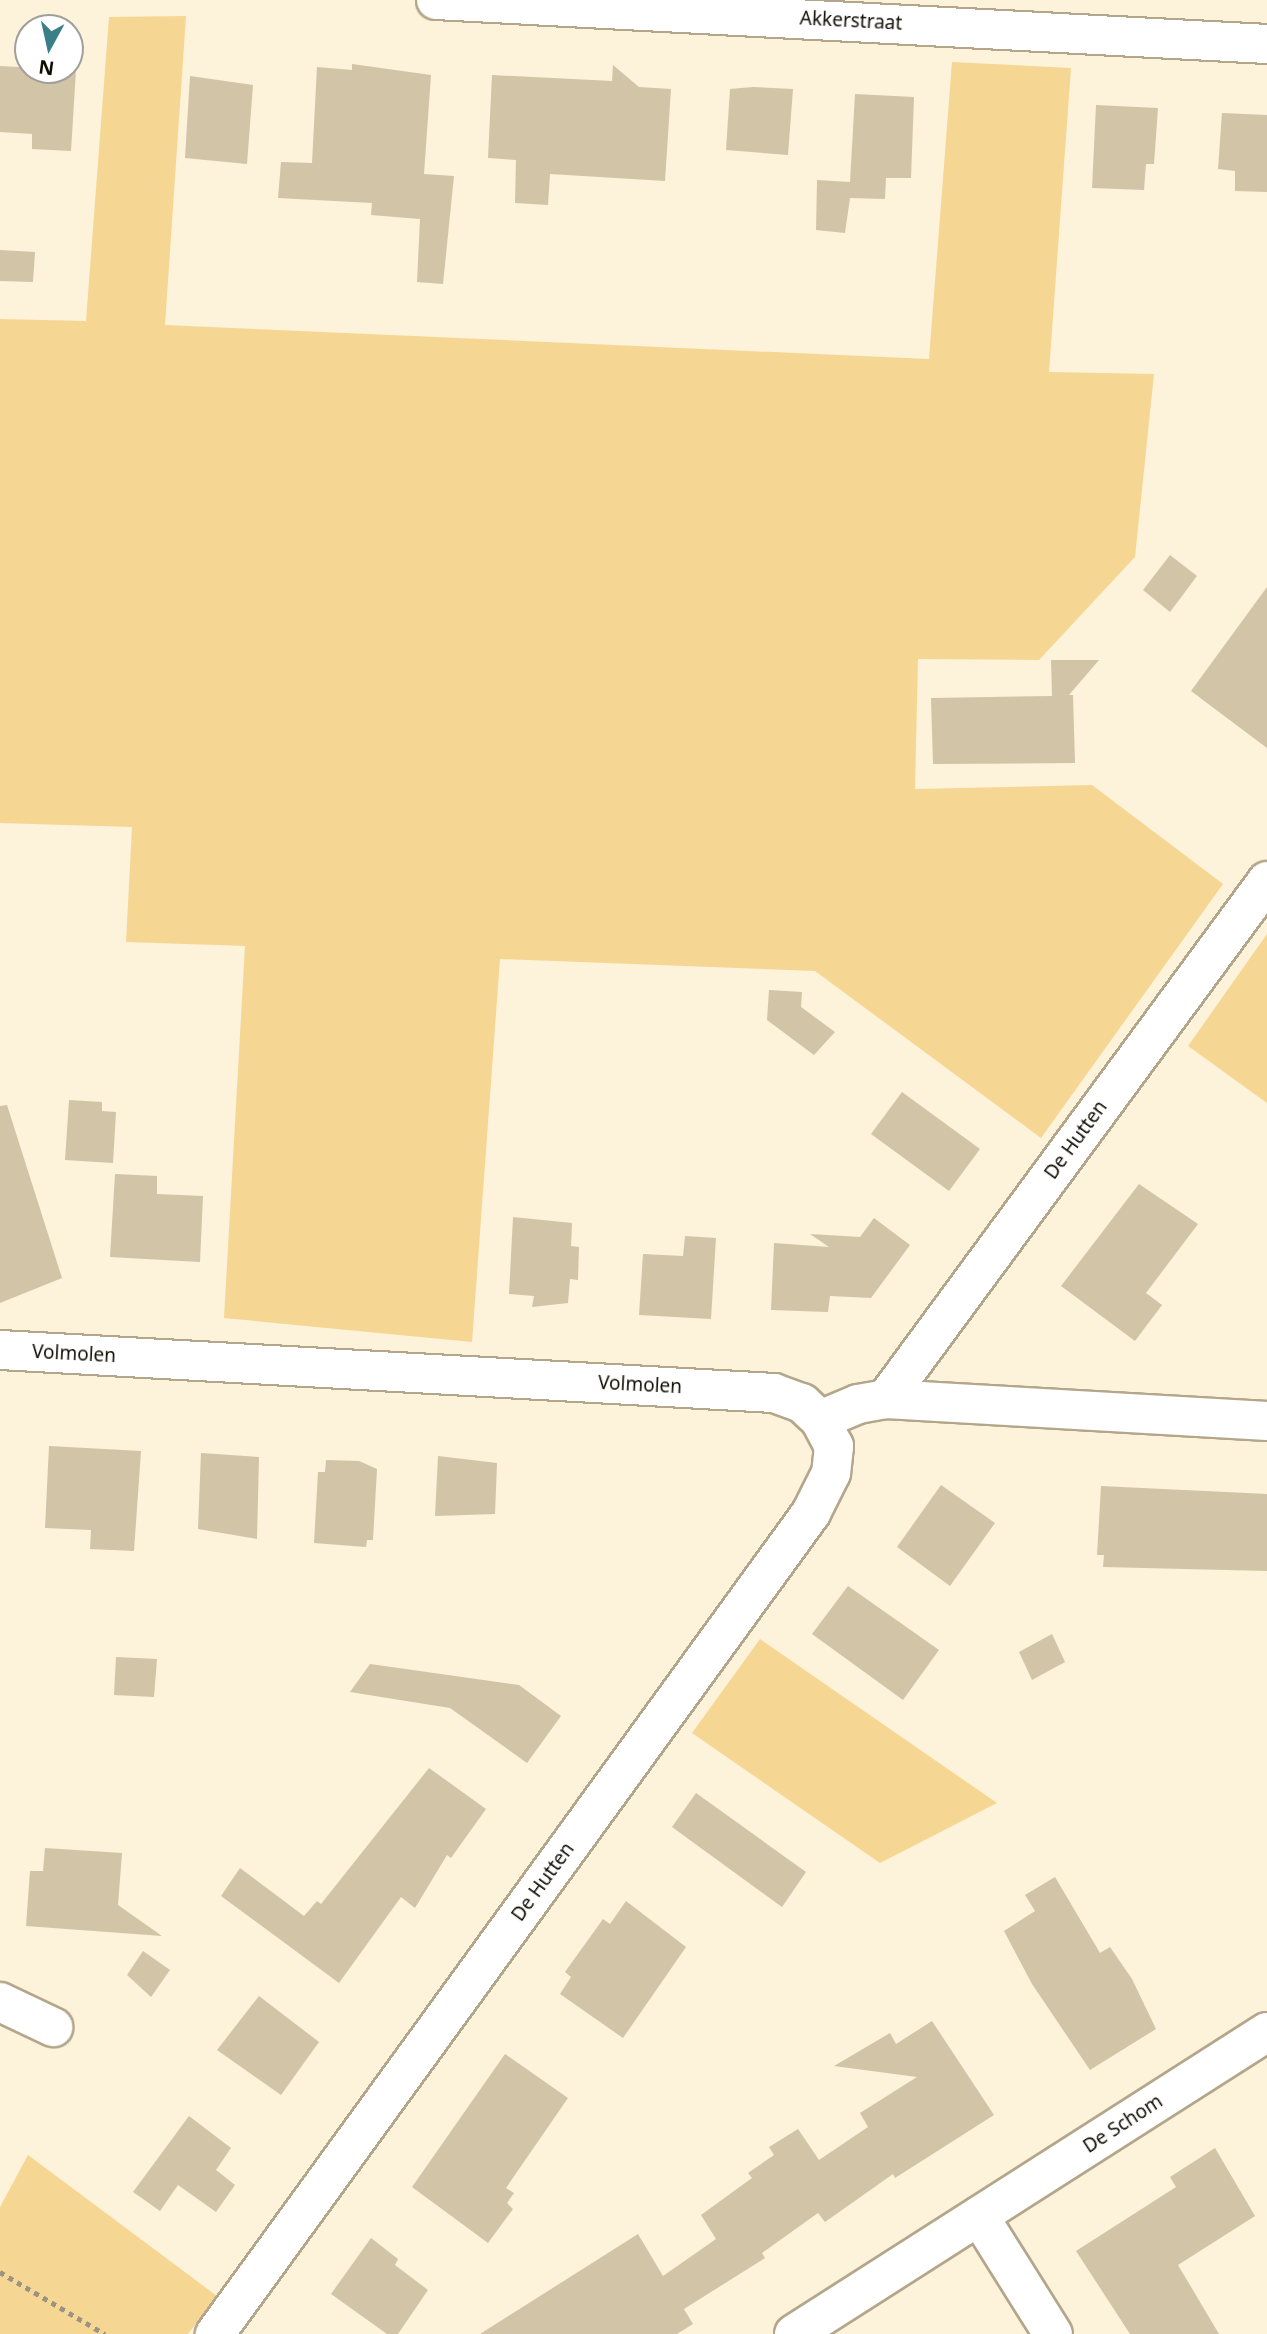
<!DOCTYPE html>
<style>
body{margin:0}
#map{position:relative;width:1267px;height:2334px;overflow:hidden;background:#fdf2da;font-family:"Noto Sans",sans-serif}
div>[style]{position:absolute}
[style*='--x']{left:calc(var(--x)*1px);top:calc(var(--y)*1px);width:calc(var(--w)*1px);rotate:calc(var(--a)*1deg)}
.green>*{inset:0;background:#f6d693}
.building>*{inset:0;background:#d1c4a7}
.path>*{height:4.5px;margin-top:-2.25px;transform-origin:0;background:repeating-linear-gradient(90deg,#9c9482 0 5px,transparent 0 10px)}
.roads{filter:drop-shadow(2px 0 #b3a68a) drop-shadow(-2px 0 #b3a68a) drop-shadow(0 2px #b3a68a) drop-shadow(0 -2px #b3a68a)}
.street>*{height:38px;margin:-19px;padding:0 19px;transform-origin:19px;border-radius:19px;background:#fff}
span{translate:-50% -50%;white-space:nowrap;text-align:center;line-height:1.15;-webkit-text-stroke:7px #fff;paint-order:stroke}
.street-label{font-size:19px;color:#120e05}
.north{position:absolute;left:14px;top:14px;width:70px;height:70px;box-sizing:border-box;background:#fff;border:2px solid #a09f9b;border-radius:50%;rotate:188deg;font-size:19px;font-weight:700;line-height:28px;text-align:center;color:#120e05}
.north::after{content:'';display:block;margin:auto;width:24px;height:32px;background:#387f88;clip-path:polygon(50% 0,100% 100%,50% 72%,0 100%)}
</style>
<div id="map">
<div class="green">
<i style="clip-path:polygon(186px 16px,165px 325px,929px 359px,952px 62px,1071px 68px,1049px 372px,1154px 374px,1135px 557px,1039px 660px,918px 659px,915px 789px,1092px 785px,1223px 884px,1041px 1138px,815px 971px,500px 959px,472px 1342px,224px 1318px,245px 946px,126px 942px,132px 827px,0 823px,0 319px,86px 321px,109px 17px)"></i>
<i style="clip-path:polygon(1267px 934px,1267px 1103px,1188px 1046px)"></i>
<i style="clip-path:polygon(760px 1639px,997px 1803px,880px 1863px,692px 1733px)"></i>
<i style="clip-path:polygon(28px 2155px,217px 2296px,188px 2334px,0 2334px,0 2207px)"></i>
</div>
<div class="building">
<i style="clip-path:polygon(352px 64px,431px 75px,424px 174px,454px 176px,443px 284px,417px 282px,420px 219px,371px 215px,372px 203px,278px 198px,281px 162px,312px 163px,317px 67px,352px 70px)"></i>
<i style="clip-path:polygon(613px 65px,639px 87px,671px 89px,665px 181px,550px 174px,548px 205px,515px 203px,516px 160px,488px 158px,492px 75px,612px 81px)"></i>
<i style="clip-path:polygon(0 66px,76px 70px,71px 151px,32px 149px,32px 134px,0 132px)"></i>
<i style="clip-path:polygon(190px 76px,253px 85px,247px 164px,185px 158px)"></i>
<i style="clip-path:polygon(753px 87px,793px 89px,788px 155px,726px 150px,730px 89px)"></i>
<i style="clip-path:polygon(855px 94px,914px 97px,911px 178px,886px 178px,885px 199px,850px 198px,845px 233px,816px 230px,817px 180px,850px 182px)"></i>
<i style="clip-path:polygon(1096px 105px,1158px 108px,1154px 164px,1146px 164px,1144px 190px,1092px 188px)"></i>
<i style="clip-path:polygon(1222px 113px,1267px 115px,1267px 192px,1235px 191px,1235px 171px,1218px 169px)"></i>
<i style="clip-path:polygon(0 250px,35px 252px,33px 282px,0 281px)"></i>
<i style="clip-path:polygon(1170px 555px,1197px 576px,1170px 612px,1143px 590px)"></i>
<i style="clip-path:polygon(1267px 587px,1267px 748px,1191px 691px)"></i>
<i style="clip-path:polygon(1051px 660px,1099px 660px,1069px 695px,1073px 695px,1075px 763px,933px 764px,931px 698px,1052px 696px)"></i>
<i style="clip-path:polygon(769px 990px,802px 992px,801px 1007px,835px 1032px,814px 1055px,767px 1020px)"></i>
<i style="clip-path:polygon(902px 1092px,980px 1149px,949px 1191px,871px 1134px)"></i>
<i style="clip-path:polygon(69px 1100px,102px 1102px,102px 1111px,116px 1112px,113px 1163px,65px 1160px)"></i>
<i style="clip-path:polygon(7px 1105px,62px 1278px,0 1303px,0 1106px)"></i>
<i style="clip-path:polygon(115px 1174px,157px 1176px,157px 1194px,203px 1196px,200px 1262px,110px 1257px)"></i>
<i style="clip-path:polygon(1139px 1184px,1198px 1224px,1146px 1293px,1162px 1305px,1135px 1341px,1061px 1286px)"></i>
<i style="clip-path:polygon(513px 1217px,572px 1223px,571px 1246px,579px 1247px,578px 1280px,570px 1279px,568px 1303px,532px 1307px,534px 1296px,509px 1294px)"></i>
<i style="clip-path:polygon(874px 1218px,910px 1245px,871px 1298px,830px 1296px,828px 1312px,771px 1310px,774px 1243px,829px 1247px,810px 1234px,860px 1237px)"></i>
<i style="clip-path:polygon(685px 1236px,716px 1238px,711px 1319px,639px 1315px,643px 1254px,683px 1256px)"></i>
<i style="clip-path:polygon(49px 1446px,141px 1451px,134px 1551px,90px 1549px,91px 1530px,45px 1528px)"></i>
<i style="clip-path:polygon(201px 1453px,259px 1457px,257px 1539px,198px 1529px)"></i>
<i style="clip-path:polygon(438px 1456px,497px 1463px,495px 1514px,435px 1516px)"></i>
<i style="clip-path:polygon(326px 1460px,359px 1461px,377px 1469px,373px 1540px,367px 1540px,366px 1547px,314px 1543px,318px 1472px,325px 1472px)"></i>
<i style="clip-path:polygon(941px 1485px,995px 1523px,950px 1586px,897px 1547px)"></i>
<i style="clip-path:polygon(1101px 1486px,1267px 1494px,1267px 1571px,1103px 1567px,1104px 1555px,1097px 1555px)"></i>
<i style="clip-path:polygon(848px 1586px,939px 1650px,903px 1700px,812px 1634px)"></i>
<i style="clip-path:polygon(1052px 1634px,1065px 1662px,1032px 1680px,1019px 1652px)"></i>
<i style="clip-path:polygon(116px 1657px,157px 1659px,154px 1697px,114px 1695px)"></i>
<i style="clip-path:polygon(370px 1664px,519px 1685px,561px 1716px,527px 1763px,450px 1708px,350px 1692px)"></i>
<i style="clip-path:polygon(429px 1768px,486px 1809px,451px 1858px,447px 1855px,415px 1908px,401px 1897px,339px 1983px,221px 1896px,240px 1868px,304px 1916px,317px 1901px,321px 1904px)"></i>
<i style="clip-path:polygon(696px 1793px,806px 1872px,782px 1907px,672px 1827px)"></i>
<i style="clip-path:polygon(45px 1848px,122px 1853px,118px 1905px,162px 1936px,26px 1926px,30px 1871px,43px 1871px)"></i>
<i style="clip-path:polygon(1055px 1877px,1100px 1953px,1110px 1947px,1132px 1979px,1156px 2029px,1090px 2070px,1032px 1984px,1004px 1931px,1035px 1911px,1025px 1895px)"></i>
<i style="clip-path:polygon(626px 1901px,686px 1947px,623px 2038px,560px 1994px,571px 1977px,565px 1972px,603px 1919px,610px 1924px)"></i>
<i style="clip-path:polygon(143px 1951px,170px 1970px,151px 1997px,127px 1975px)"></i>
<i style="clip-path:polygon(259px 1996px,319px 2042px,281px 2095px,217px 2050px)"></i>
<i style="clip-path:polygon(932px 2021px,994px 2115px,895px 2178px,893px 2174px,825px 2222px,818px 2213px,762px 2253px,765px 2258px,684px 2309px,693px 2324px,677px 2334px,480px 2334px,638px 2234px,663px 2276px,716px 2239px,701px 2215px,752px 2178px,748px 2173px,774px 2155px,769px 2147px,798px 2129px,819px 2160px,868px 2127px,860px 2113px,917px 2077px,834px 2066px,890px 2033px,896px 2044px)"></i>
<i style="clip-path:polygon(505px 2054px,568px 2098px,506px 2188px,514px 2193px,507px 2203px,513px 2209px,488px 2243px,412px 2187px)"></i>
<i style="clip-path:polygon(189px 2116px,231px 2148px,216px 2170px,235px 2185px,216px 2212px,178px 2185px,160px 2211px,133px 2192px)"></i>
<i style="clip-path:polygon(1215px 2148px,1255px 2216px,1178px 2265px,1219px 2334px,1130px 2334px,1076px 2251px,1176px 2187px,1170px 2177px)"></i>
<i style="clip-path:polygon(371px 2238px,398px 2259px,395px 2265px,428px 2290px,398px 2334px,387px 2334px,331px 2294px)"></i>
</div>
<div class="path">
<i style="--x:0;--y:2272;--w:122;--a:30.6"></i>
</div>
<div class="roads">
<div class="street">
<i style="--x:436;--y:0;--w:832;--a:3.03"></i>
<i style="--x:0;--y:1350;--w:775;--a:3.18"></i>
<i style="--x:774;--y:1393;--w:30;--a:20"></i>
<i style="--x:802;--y:1403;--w:25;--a:43"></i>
<i style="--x:820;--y:1420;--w:30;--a:62"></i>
<i style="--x:834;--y:1446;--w:27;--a:96"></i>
<i style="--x:831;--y:1473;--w:45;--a:116.6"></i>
<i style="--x:811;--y:1513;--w:1015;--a:125.98"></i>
<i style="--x:886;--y:1399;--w:643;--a:-53.66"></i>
<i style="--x:820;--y:1420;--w:41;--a:-22.8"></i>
<i style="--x:858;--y:1404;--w:28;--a:-10"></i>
<i style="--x:886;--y:1399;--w:382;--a:3.3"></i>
<i style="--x:0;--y:2002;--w:59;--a:25.3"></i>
<i style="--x:979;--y:2216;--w:139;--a:57.9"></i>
<i style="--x:794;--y:2334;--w:561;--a:-32.56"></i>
</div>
</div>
<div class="street-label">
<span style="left:851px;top:21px;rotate:3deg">Akkerstraat</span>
<span style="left:1076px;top:1140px;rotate:-54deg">De Hutten</span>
<span style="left:74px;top:1354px;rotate:3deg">Volmolen</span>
<span style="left:640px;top:1385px;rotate:3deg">Volmolen</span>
<span style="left:543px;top:1882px;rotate:-54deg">De Hutten</span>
<span style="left:1123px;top:2124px;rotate:-33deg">De Schom</span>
</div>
<div class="north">N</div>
</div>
